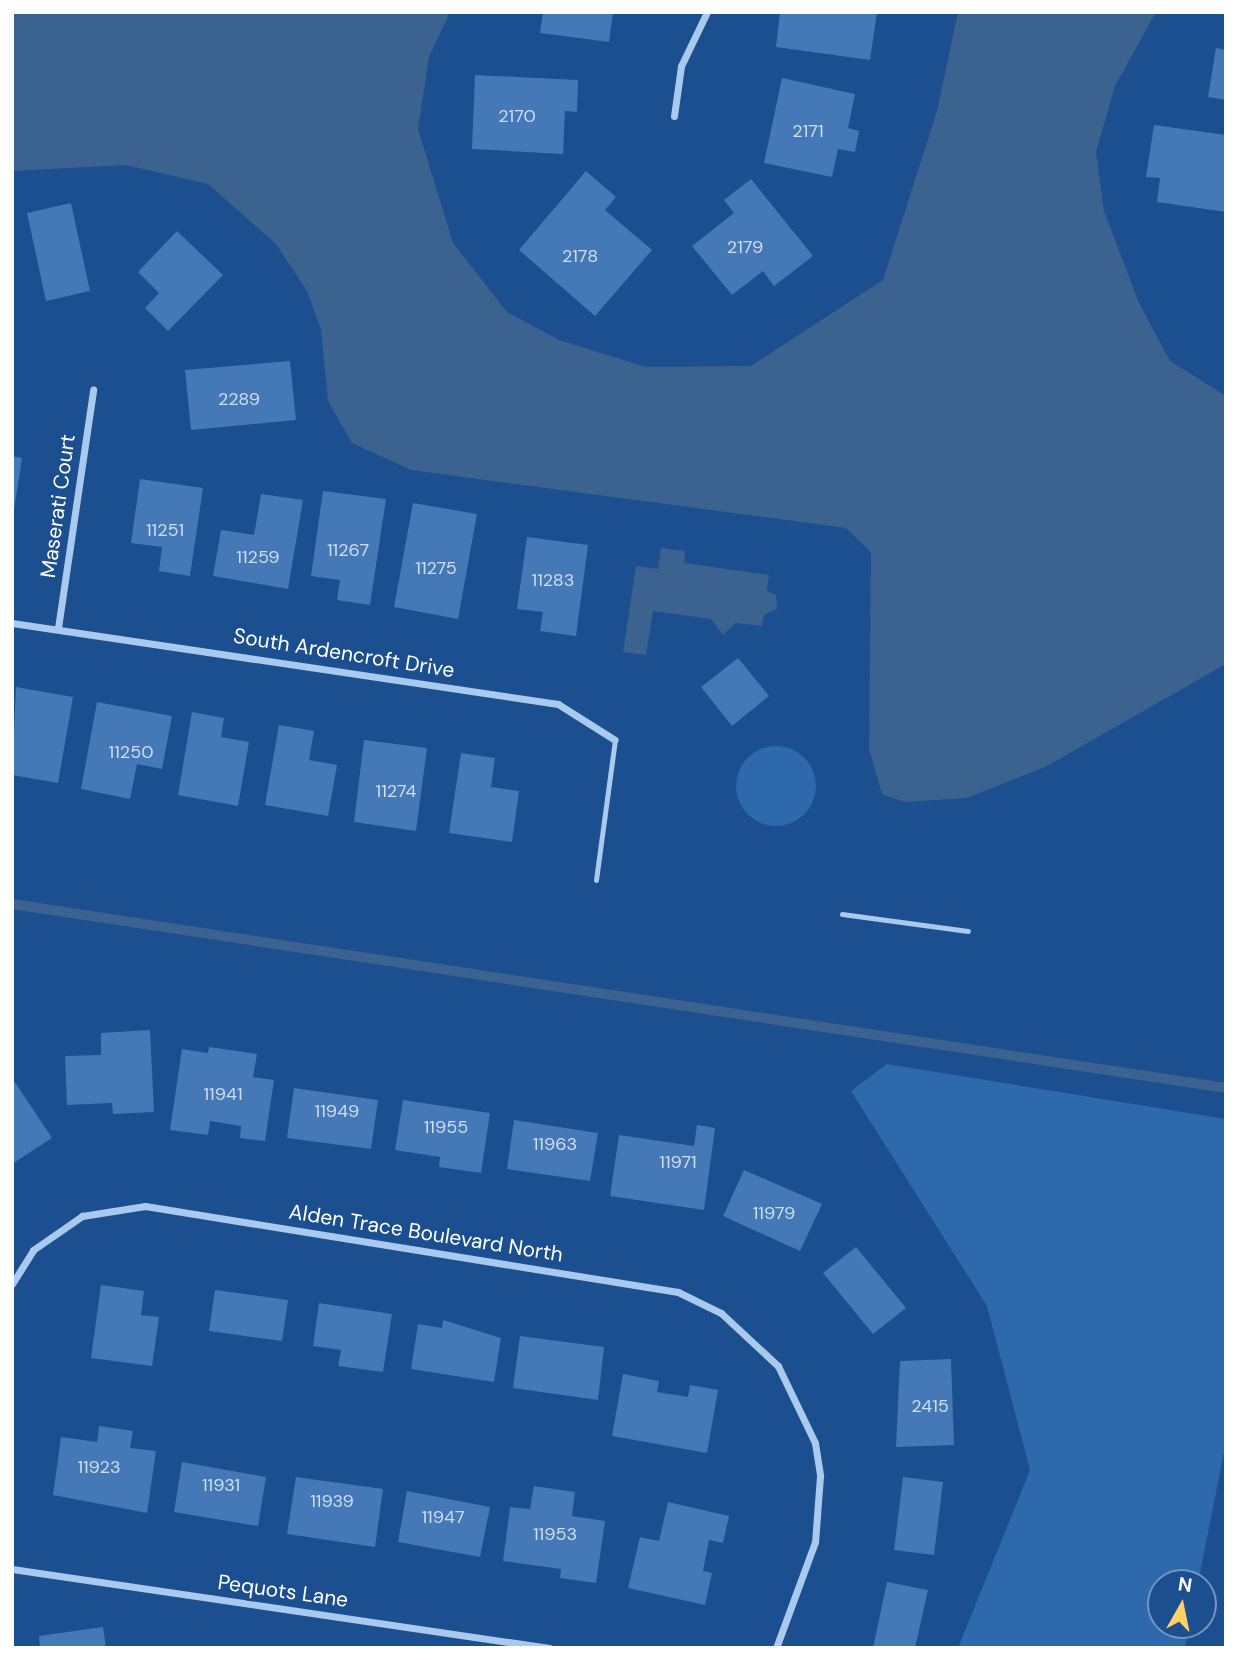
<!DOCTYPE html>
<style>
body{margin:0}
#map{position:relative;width:1238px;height:1660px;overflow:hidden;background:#1b4f8f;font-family:"DM Sans",sans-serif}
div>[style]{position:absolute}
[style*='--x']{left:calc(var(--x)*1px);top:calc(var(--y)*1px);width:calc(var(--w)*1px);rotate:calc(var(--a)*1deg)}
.green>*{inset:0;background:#2e69ad}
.round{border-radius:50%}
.water>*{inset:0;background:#3c6290}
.stream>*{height:10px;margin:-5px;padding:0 5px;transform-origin:5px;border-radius:5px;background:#3c6290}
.building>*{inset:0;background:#4478b7}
.lane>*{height:5px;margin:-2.5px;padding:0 2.5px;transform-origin:2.5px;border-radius:2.5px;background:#a9c9ee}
.street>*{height:7px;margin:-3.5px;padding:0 3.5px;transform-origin:3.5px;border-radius:3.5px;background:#a9c9ee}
span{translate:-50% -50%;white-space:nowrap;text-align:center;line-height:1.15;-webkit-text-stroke:6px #1b4f8f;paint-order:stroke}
.number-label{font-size:18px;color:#d0dded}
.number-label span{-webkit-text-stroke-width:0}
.street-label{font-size:21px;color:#fff}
.frame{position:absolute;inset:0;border:14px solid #fff;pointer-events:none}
.north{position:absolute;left:1147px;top:1569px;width:70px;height:70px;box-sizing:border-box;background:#1b4f8f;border:2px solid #7695bc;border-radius:50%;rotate:9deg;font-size:19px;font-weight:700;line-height:28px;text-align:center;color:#fff}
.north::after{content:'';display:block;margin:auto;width:24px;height:32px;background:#ffd166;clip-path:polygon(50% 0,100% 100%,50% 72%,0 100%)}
</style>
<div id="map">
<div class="green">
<i class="round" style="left:736px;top:746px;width:80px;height:80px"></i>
<i style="clip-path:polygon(887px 1064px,1226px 1119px,1226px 1442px,1198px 1583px,1161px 1583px,1161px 1625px,1189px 1625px,1185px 1648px,958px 1648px,1030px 1470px,987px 1306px,851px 1091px)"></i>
</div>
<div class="water">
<i style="clip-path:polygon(12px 12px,450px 12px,429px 57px,418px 129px,453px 243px,507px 312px,559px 340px,646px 367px,751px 366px,883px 280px,937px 111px,958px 12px,1156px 12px,1115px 86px,1096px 152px,1104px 211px,1139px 303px,1170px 361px,1226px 396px,1226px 664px,1047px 766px,967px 798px,905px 802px,882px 794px,869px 749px,871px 552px,846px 528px,411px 470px,352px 443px,328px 401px,321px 329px,307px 291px,276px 244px,208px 184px,126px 165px,12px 171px)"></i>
<i style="clip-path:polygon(661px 548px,685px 551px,684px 563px,769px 575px,767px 591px,776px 595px,777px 609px,764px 615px,762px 626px,736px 623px,723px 635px,711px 619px,653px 611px,646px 655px,623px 652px,636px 566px,658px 569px)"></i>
</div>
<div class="stream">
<i style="--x:12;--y:904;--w:1228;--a:8.62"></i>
</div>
<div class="building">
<i style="clip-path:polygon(543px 12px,613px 12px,609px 42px,540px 33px)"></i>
<i style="clip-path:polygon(780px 12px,877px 12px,870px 60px,776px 47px)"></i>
<i style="clip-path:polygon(1216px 48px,1226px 50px,1226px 100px,1208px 97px)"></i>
<i style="clip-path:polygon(475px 75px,578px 80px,577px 112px,565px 111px,563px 154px,472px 149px)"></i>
<i style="clip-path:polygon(782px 78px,855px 94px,848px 128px,859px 131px,855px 152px,838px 149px,832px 177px,764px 163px)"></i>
<i style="clip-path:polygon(1154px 125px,1226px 135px,1226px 212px,1157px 202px,1160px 178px,1146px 177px)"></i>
<i style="clip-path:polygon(586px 171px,616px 197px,605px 210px,652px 250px,595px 316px,519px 250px)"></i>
<i style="clip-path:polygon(751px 179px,813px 256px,774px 286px,763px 271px,732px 295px,692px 246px,734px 213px,724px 200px)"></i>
<i style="clip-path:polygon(71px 203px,90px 291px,46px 301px,27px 213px)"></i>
<i style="clip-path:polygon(177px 231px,223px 275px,168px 331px,145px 308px,159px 293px,138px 272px)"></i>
<i style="clip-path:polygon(290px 361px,296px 420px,191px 430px,185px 370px)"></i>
<i style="clip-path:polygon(12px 456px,22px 458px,14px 510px,12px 510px)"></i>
<i style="clip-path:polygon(140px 479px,203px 488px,190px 576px,159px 571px,162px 547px,131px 543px)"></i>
<i style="clip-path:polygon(323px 491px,386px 499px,370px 605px,337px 600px,340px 580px,311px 576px)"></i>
<i style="clip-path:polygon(261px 494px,303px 500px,288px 589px,213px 576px,221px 530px,254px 535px)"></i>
<i style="clip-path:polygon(413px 503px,477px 514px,458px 619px,394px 607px)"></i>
<i style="clip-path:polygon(527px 537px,588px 545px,576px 636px,540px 631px,543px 612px,517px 609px)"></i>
<i style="clip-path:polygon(738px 658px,769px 696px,732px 726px,701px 687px)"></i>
<i style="clip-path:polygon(16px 687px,73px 697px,58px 783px,12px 775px)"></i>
<i style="clip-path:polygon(97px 702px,172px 716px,162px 769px,137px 764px,130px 799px,81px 789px)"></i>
<i style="clip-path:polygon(192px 712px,224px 718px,221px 737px,249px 742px,238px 806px,178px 795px)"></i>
<i style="clip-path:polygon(279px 725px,314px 731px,309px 760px,337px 765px,328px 816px,265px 805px)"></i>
<i style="clip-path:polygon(364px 740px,427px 748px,416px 831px,354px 822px)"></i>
<i style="clip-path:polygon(461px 753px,495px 758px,491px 787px,519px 791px,512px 842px,449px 833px)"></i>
<i style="clip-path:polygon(150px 1030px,154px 1112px,113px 1114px,112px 1103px,67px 1105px,65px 1056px,101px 1055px,101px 1033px)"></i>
<i style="clip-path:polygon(209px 1047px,257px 1054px,253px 1077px,274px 1080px,265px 1141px,240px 1138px,241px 1126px,210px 1121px,208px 1135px,170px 1130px,182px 1049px,208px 1053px)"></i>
<i style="clip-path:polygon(12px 1078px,52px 1138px,12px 1164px)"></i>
<i style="clip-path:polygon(294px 1088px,378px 1100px,371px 1149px,287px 1138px)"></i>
<i style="clip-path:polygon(403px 1100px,490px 1113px,481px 1173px,439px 1167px,440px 1157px,395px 1150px)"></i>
<i style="clip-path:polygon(514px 1120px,598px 1133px,590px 1181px,507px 1169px)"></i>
<i style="clip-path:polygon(697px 1125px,715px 1128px,704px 1210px,610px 1196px,619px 1135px,694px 1146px)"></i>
<i style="clip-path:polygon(744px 1170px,822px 1204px,800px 1251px,723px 1216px)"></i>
<i style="clip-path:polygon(856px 1247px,906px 1308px,873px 1334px,823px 1273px)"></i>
<i style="clip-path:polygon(101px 1285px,144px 1291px,141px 1315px,159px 1317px,152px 1366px,91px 1358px)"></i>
<i style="clip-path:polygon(215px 1290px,288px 1300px,282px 1341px,209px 1331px)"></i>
<i style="clip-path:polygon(319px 1303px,392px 1314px,383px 1372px,338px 1366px,341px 1350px,313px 1346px)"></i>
<i style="clip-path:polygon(443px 1320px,501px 1338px,494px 1382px,411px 1369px,418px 1324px,442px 1328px)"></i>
<i style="clip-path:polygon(520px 1336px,604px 1347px,598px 1400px,513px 1388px)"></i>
<i style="clip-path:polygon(951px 1359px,954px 1445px,896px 1447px,900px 1361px)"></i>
<i style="clip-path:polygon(623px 1374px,659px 1381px,657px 1392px,688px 1397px,690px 1385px,718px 1390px,707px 1453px,612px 1436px)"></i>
<i style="clip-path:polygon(99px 1426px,133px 1431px,130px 1448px,156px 1451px,147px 1513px,53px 1495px,61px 1437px,97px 1442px)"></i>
<i style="clip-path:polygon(182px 1462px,266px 1477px,258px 1526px,174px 1512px)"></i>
<i style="clip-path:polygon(296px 1477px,383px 1489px,375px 1547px,287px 1534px)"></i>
<i style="clip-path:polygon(903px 1477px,943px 1482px,934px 1555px,894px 1550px)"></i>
<i style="clip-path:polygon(534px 1486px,575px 1492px,572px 1516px,605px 1521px,596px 1583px,560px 1578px,561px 1569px,503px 1561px,510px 1507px,530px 1509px)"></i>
<i style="clip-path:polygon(407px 1491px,490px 1507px,480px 1557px,398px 1542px)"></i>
<i style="clip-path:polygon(668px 1502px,729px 1516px,723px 1543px,709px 1540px,703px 1571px,712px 1573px,705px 1605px,628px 1588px,640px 1537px,659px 1541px)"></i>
<i style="clip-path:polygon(887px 1582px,928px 1590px,915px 1648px,873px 1648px)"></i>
<i style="clip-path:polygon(103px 1627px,106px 1648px,40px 1648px,39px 1636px)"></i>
</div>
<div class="lane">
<i style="--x:596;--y:880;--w:141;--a:-82.3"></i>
<i style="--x:842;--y:914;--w:127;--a:7.7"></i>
</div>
<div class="street">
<i style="--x:674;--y:116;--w:50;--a:-82"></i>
<i style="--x:681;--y:66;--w:60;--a:-64.3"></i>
<i style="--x:12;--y:623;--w:552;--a:8.44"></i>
<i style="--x:558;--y:704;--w:67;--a:32.3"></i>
<i style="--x:58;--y:628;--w:241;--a:-81.6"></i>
<i style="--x:12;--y:1284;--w:40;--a:-58"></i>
<i style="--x:33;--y:1250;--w:60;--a:-34.8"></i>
<i style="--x:82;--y:1216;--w:64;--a:-9"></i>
<i style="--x:145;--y:1206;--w:540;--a:9.17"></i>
<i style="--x:678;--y:1292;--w:48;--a:26"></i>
<i style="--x:721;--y:1313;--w:78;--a:42.9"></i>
<i style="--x:778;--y:1366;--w:85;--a:64.3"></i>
<i style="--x:815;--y:1443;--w:33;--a:81"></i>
<i style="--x:820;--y:1476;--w:66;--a:94.3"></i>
<i style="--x:815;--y:1542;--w:113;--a:110.2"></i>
<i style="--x:12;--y:1569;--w:543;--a:8.37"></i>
</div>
<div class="number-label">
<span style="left:517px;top:116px">2170</span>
<span style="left:808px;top:131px">2171</span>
<span style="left:745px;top:247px">2179</span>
<span style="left:580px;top:256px">2178</span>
<span style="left:239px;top:399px">2289</span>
<span style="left:165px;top:530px">11251</span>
<span style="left:348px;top:550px">11267</span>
<span style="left:258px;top:557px">11259</span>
<span style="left:436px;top:568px">11275</span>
<span style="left:553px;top:580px">11283</span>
<span style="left:131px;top:752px">11250</span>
<span style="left:396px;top:791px">11274</span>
<span style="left:223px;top:1094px">11941</span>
<span style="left:337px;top:1111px">11949</span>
<span style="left:446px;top:1127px">11955</span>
<span style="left:555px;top:1144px">11963</span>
<span style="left:678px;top:1162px">11971</span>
<span style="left:774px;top:1213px">11979</span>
<span style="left:930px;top:1406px">2415</span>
<span style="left:99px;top:1467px">11923</span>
<span style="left:221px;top:1485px">11931</span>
<span style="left:332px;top:1501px">11939</span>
<span style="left:443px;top:1517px">11947</span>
<span style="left:555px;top:1534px">11953</span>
</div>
<div class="street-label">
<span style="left:58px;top:506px;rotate:-82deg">Maserati Court</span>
<span style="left:344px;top:653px;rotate:9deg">South Ardencroft Drive</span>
<span style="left:426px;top:1233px;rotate:9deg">Alden Trace Boulevard North</span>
<span style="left:283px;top:1591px;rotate:8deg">Pequots Lane</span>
</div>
<div class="frame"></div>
<div class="north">N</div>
</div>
